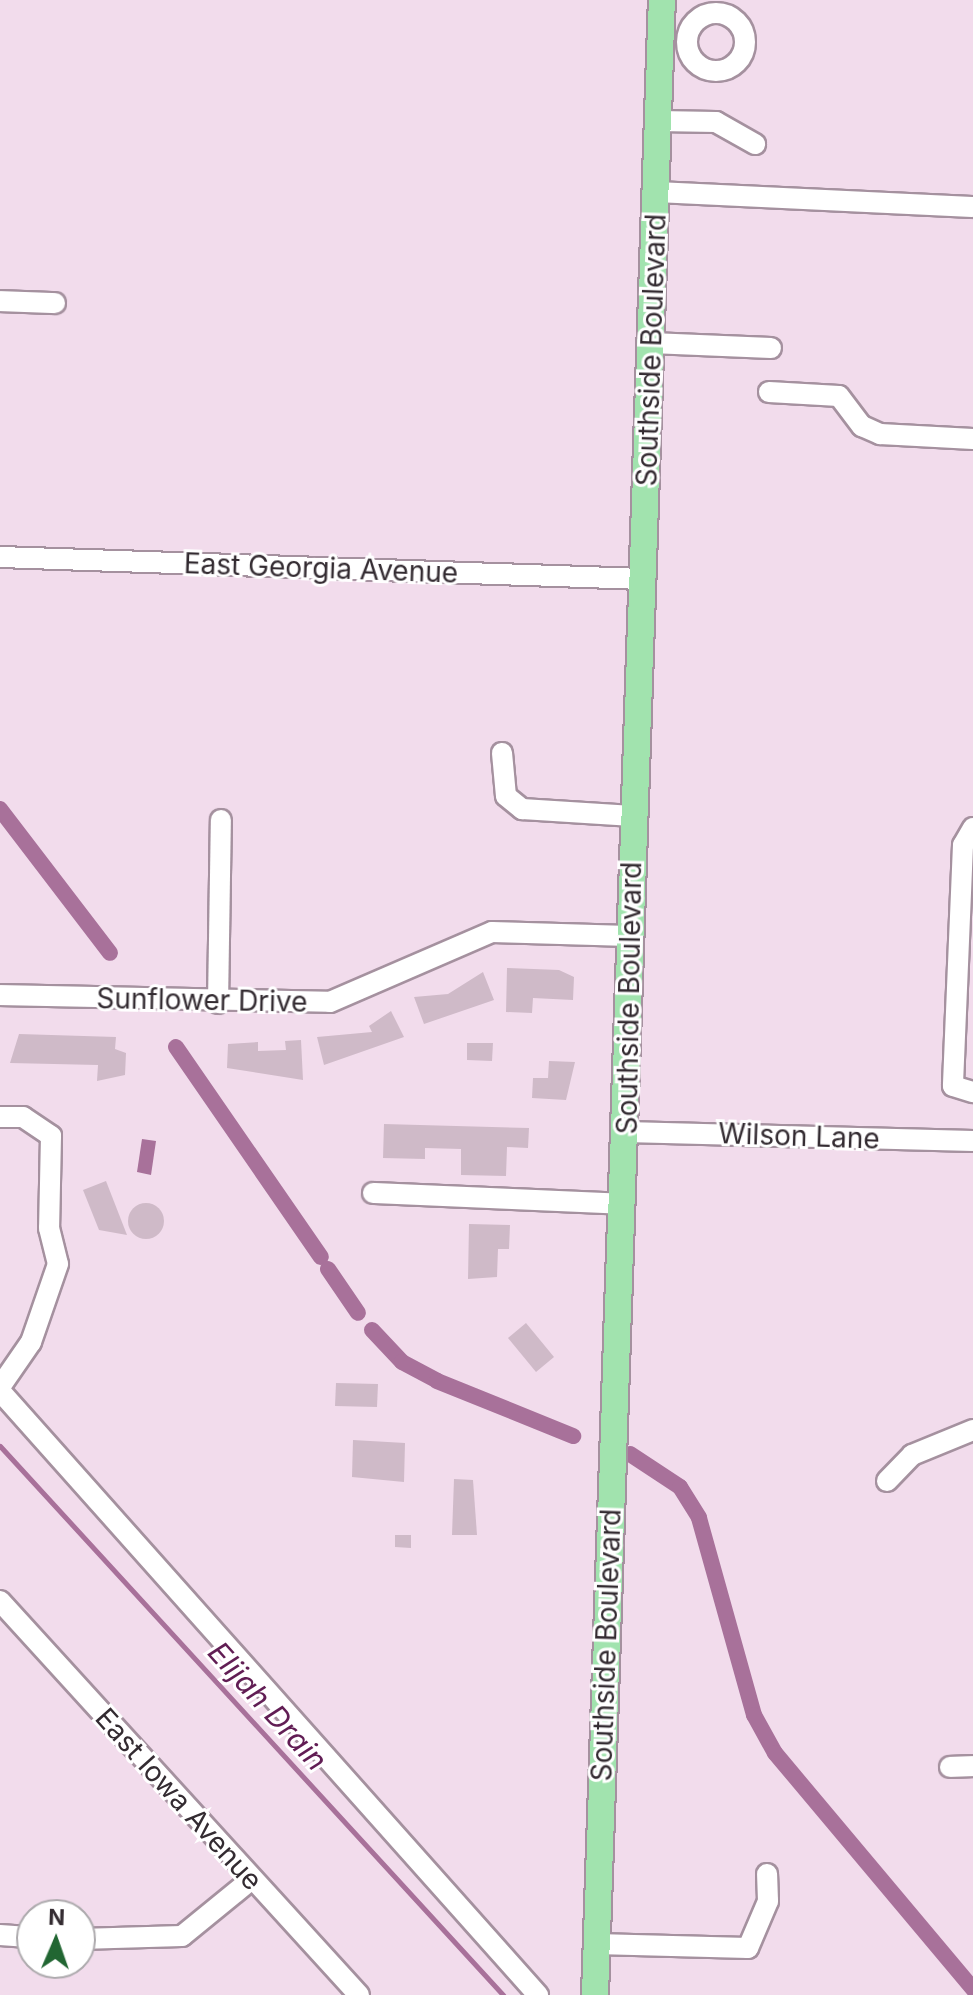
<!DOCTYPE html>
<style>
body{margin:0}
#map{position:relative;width:973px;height:1995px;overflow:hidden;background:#f2dcec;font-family:Inter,sans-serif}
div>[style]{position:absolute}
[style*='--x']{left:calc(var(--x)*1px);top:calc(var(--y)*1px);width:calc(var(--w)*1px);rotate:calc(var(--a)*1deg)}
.water>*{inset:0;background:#a8719a}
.stream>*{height:5px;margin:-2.5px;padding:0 2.5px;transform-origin:2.5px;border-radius:2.5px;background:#a8719a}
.canal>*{height:16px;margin:-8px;padding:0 8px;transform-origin:8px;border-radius:8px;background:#a8719a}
.building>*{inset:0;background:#cfbac8}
.round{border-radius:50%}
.roads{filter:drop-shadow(2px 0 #a5919f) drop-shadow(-2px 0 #a5919f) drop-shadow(0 2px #a5919f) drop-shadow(0 -2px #a5919f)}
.minor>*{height:20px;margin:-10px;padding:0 10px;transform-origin:10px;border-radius:10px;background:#fff}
.minor>.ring{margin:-10px;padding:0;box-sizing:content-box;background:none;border:20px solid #fff;border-radius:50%}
.major>*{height:26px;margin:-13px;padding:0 13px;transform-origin:13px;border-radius:13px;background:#a1e3ae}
span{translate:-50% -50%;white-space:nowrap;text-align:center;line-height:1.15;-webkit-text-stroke:6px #fff;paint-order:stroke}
.street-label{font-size:28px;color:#332b31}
.water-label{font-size:30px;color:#611d54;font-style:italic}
.north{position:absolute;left:16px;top:1899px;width:80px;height:80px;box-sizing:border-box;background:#fff;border:2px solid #adaaad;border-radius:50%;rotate:2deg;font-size:22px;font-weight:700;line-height:32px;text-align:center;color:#332b31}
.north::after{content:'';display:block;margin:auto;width:28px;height:36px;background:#216632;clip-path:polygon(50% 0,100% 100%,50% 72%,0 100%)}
</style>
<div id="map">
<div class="water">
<i style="clip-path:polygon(142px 1139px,156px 1141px,151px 1175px,137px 1172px)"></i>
</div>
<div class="stream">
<i style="--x:0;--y:1446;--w:745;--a:47.5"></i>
</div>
<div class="canal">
<i style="--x:0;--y:809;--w:181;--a:52.6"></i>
<i style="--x:176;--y:1047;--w:255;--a:55.4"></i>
<i style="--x:328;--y:1269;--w:53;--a:55.7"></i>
<i style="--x:372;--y:1330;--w:44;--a:46.8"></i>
<i style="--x:402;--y:1362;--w:40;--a:28"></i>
<i style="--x:437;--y:1381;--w:147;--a:22"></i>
<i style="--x:630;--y:1454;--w:60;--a:33.4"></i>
<i style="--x:680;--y:1487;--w:36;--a:58"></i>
<i style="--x:699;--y:1518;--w:205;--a:74.4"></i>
<i style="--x:754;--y:1715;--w:43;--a:61.1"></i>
<i style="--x:775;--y:1753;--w:308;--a:50"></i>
</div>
<div class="building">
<i style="clip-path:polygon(507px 968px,559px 970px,574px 977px,573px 1000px,533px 998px,532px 1013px,506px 1012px)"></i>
<i style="clip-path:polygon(483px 972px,494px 1000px,424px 1024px,414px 997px,448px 994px)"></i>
<i style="clip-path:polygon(391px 1011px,404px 1037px,324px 1065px,317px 1037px,372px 1032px,369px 1026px)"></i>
<i style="clip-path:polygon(19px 1034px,116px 1037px,115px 1049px,126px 1053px,125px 1075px,97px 1081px,98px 1065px,10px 1063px)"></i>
<i style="clip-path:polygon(301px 1040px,303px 1080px,227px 1068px,228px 1044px,258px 1042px,258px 1051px,286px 1050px,285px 1041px)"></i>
<i style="clip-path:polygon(467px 1043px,493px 1043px,492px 1061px,467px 1060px)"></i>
<i style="clip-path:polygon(549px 1061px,575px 1062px,566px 1100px,532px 1098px,533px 1078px,548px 1078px)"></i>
<i style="clip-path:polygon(384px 1124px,529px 1128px,528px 1148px,507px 1147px,506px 1176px,461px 1175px,461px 1149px,425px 1148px,425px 1159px,383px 1158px)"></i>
<i style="clip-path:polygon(106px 1181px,127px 1235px,99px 1230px,83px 1190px)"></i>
<i class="round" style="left:128px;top:1203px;width:36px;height:36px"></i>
<i style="clip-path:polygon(469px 1224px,510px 1225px,509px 1249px,498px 1249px,497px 1277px,468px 1279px)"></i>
<i style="clip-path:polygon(526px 1323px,554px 1357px,536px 1372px,508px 1338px)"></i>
<i style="clip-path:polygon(336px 1383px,378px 1384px,377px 1407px,335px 1406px)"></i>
<i style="clip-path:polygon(353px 1440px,405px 1443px,404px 1482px,352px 1477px)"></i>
<i style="clip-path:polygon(454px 1479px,473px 1480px,477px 1535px,452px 1535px)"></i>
<i style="clip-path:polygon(395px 1535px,411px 1535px,411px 1548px,395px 1547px)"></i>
</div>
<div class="roads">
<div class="minor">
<i class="ring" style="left:687px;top:13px;width:38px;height:38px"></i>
<i style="--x:658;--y:121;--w:58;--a:1"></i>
<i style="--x:716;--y:122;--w:45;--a:29.4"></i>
<i style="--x:656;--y:192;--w:317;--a:2.7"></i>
<i style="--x:0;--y:301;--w:55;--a:2.1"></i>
<i style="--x:651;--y:343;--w:120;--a:2.4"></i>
<i style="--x:769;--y:392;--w:70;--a:3.3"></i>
<i style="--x:839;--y:396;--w:38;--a:53"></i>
<i style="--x:862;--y:426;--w:20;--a:24"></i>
<i style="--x:880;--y:434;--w:93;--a:3.1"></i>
<i style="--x:0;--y:557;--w:643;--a:1.96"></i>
<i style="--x:502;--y:753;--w:43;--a:84.7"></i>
<i style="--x:506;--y:796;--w:21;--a:39"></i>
<i style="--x:522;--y:809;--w:111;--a:3.6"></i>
<i style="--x:973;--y:828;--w:20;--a:120"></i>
<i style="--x:963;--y:845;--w:241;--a:92.4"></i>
<i style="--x:953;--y:1086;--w:21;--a:17"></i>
<i style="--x:0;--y:995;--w:330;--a:1.2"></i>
<i style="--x:330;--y:1002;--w:176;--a:-23.4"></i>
<i style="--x:492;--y:932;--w:137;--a:1.7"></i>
<i style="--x:218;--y:1003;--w:183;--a:-89.1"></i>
<i style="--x:0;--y:1117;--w:23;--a:0"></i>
<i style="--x:23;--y:1117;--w:34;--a:34"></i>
<i style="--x:51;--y:1136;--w:92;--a:91.2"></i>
<i style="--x:49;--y:1228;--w:37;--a:76"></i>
<i style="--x:58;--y:1264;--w:83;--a:109.1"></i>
<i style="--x:31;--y:1342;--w:55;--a:124.6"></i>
<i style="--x:626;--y:1132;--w:347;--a:1.5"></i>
<i style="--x:373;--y:1193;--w:250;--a:2.5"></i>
<i style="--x:0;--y:1391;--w:809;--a:48.31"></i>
<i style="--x:887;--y:1481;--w:36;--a:-46"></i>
<i style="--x:912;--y:1455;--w:66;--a:-22.3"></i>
<i style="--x:0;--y:1601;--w:533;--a:47.66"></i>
<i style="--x:950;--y:1767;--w:23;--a:-2"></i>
<i style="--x:0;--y:1935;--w:32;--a:4"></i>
<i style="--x:80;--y:1939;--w:102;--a:-1.7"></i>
<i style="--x:182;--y:1936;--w:90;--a:-39.2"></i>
<i style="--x:596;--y:1944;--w:152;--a:1.5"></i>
<i style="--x:748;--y:1948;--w:51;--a:-66.9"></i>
<i style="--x:768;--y:1901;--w:27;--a:-92"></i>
</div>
<div class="major">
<i style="--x:595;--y:1995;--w:1996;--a:-88.08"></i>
</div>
</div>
<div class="street-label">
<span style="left:651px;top:350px;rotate:-88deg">Southside Boulevard</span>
<span style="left:321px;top:568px;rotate:2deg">East Georgia Avenue</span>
<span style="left:629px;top:998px;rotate:-89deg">Southside Boulevard</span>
<span style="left:202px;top:1000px;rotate:1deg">Sunflower Drive</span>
<span style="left:799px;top:1136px;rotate:2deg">Wilson Lane</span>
<span style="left:606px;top:1645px;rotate:-88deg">Southside Boulevard</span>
<span style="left:179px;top:1799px;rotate:48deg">East Iowa Avenue</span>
</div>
<div class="water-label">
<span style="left:268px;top:1706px;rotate:48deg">Elijah Drain</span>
</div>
<div class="north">N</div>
</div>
